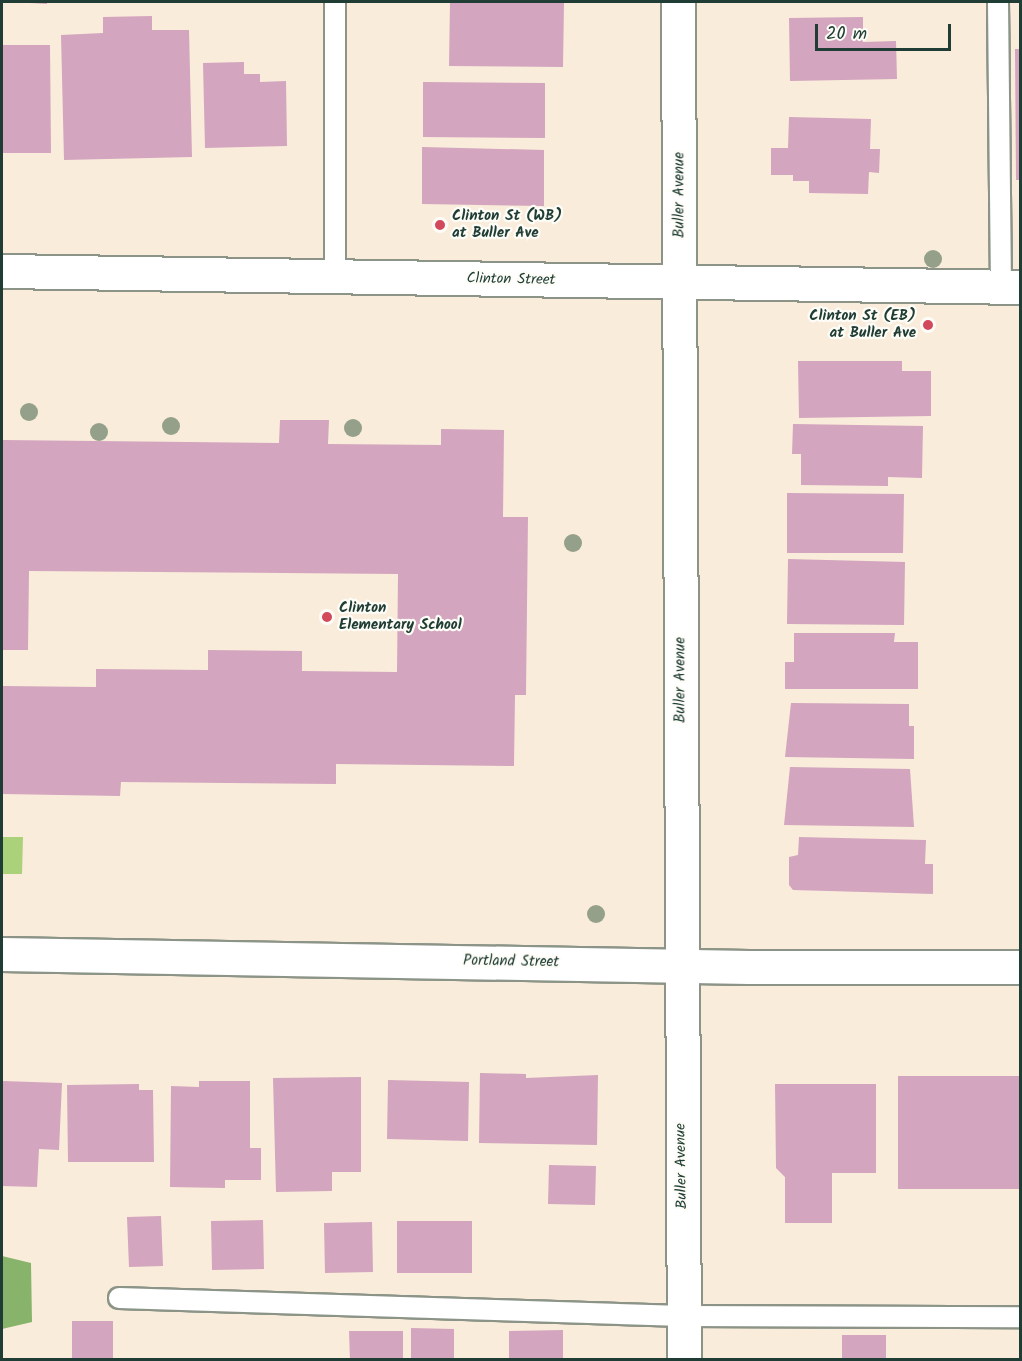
<!DOCTYPE html>
<style>
body{margin:0}
#map{position:relative;width:1022px;height:1361px;overflow:hidden;background:#f9ecdb;font-family:Kalam,sans-serif}
div>[style]{position:absolute}
[style*='--x']{left:calc(var(--x)*1px);top:calc(var(--y)*1px);width:calc(var(--w)*1px);rotate:calc(var(--a)*1deg)}
.green>*{inset:0;background:#abd17a}
.forest>*{inset:0;background:#88b36a}
.building>*{inset:0;background:#d3a5be}
.roads{filter:drop-shadow(2px 0 #8c9488) drop-shadow(-2px 0 #8c9488) drop-shadow(0 2px #8c9488) drop-shadow(0 -2px #8c9488)}
.lane>*{height:20px;margin:-10px;padding:0 10px;transform-origin:10px;border-radius:10px;background:#fff}
.street>*{height:33px;margin:-16.5px;padding:0 16.5px;transform-origin:16.5px;border-radius:16.5px;background:#fff}
.trees>*{width:18px;height:18px;margin:-9px;border-radius:50%;background:#94a089}
.dots>*{width:16px;height:16px;translate:-50% -50%;box-sizing:border-box;border:3px solid #fdfcf7;border-radius:50%}
span{translate:-50% -50%;white-space:nowrap;text-align:center;line-height:1.15;-webkit-text-stroke:4.5px #fdfcf7;paint-order:stroke}
.street-label{font-size:15px;color:#1f3d34}
.poi-label{font-size:15px;color:#1f3d34;font-weight:700}
.left{translate:0 -50%;text-align:left}
.right{translate:-100% -50%;text-align:right}
.frame{position:absolute;inset:0;border:3px solid #1f3d34;pointer-events:none}
.scale{position:absolute;left:815px;top:24px;width:136px;height:27px;box-sizing:border-box;border:3px solid #1f3d34;border-top:0;padding-left:8px;font-size:18px;line-height:21px;white-space:nowrap;color:#1f3d34;-webkit-text-stroke:4px #fdfcf7;paint-order:stroke}
</style>
<div id="map">
<div class="green">
<i style="clip-path:polygon(2px 837px,23px 837px,22px 874px,2px 874px)"></i>
</div>
<div class="forest">
<i style="clip-path:polygon(2px 1256px,31px 1263px,32px 1322px,2px 1329px)"></i>
</div>
<div class="building">
<i style="clip-path:polygon(30px 2px,47px 2px,47px 4px,30px 3px)"></i>
<i style="clip-path:polygon(450px 2px,564px 2px,563px 67px,449px 66px)"></i>
<i style="clip-path:polygon(152px 16px,152px 30px,189px 30px,192px 157px,64px 160px,61px 35px,103px 33px,103px 17px)"></i>
<i style="clip-path:polygon(863px 17px,863px 42px,896px 41px,897px 79px,790px 81px,789px 18px)"></i>
<i style="clip-path:polygon(2px 45px,50px 45px,51px 153px,2px 153px)"></i>
<i style="clip-path:polygon(1015px 49px,1020px 49px,1020px 180px,1016px 180px)"></i>
<i style="clip-path:polygon(244px 62px,244px 74px,260px 74px,260px 82px,286px 81px,287px 146px,205px 148px,203px 63px)"></i>
<i style="clip-path:polygon(423px 82px,545px 83px,545px 138px,423px 137px)"></i>
<i style="clip-path:polygon(789px 117px,871px 119px,870px 149px,880px 149px,879px 173px,869px 172px,868px 194px,809px 193px,809px 181px,793px 181px,793px 175px,771px 175px,771px 148px,788px 148px)"></i>
<i style="clip-path:polygon(422px 147px,544px 150px,544px 206px,422px 204px)"></i>
<i style="clip-path:polygon(798px 361px,902px 361px,902px 371px,931px 371px,931px 416px,799px 418px)"></i>
<i style="clip-path:polygon(280px 420px,329px 420px,328px 444px,441px 445px,441px 429px,504px 430px,503px 517px,528px 517px,526px 695px,515px 695px,514px 766px,336px 764px,336px 784px,121px 782px,120px 796px,2px 794px,2px 686px,96px 687px,96px 669px,208px 670px,208px 650px,302px 651px,302px 671px,397px 672px,398px 574px,29px 571px,28px 650px,2px 650px,2px 440px,279px 443px)"></i>
<i style="clip-path:polygon(793px 424px,923px 426px,922px 478px,888px 477px,888px 486px,801px 485px,801px 454px,792px 454px)"></i>
<i style="clip-path:polygon(787px 493px,904px 494px,903px 553px,787px 553px)"></i>
<i style="clip-path:polygon(788px 559px,905px 562px,904px 625px,787px 624px)"></i>
<i style="clip-path:polygon(794px 633px,895px 633px,894px 642px,918px 642px,918px 689px,785px 689px,785px 662px,794px 662px)"></i>
<i style="clip-path:polygon(791px 703px,909px 704px,909px 726px,914px 726px,914px 759px,785px 757px)"></i>
<i style="clip-path:polygon(790px 767px,910px 769px,914px 827px,784px 825px)"></i>
<i style="clip-path:polygon(799px 837px,926px 840px,925px 864px,933px 864px,933px 894px,793px 890px,789px 885px,789px 857px,798px 855px)"></i>
<i style="clip-path:polygon(480px 1073px,526px 1074px,526px 1078px,598px 1075px,597px 1145px,479px 1143px)"></i>
<i style="clip-path:polygon(898px 1076px,1020px 1076px,1020px 1189px,898px 1189px)"></i>
<i style="clip-path:polygon(361px 1077px,361px 1172px,332px 1172px,332px 1191px,276px 1192px,273px 1078px)"></i>
<i style="clip-path:polygon(388px 1080px,469px 1082px,468px 1141px,387px 1139px)"></i>
<i style="clip-path:polygon(2px 1081px,62px 1083px,59px 1150px,39px 1149px,37px 1187px,2px 1186px)"></i>
<i style="clip-path:polygon(199px 1081px,250px 1081px,250px 1148px,261px 1148px,261px 1180px,225px 1180px,225px 1188px,170px 1187px,171px 1086px,199px 1087px)"></i>
<i style="clip-path:polygon(139px 1084px,139px 1090px,153px 1090px,154px 1162px,68px 1162px,67px 1085px)"></i>
<i style="clip-path:polygon(775px 1084px,876px 1084px,876px 1173px,832px 1173px,832px 1223px,785px 1223px,785px 1177px,776px 1168px)"></i>
<i style="clip-path:polygon(549px 1165px,596px 1166px,595px 1205px,548px 1204px)"></i>
<i style="clip-path:polygon(161px 1216px,163px 1266px,129px 1267px,127px 1217px)"></i>
<i style="clip-path:polygon(263px 1220px,264px 1269px,212px 1270px,211px 1221px)"></i>
<i style="clip-path:polygon(397px 1221px,472px 1221px,472px 1273px,397px 1273px)"></i>
<i style="clip-path:polygon(372px 1222px,373px 1272px,325px 1273px,324px 1223px)"></i>
<i style="clip-path:polygon(72px 1321px,113px 1321px,113px 1360px,72px 1360px)"></i>
<i style="clip-path:polygon(411px 1328px,454px 1329px,454px 1360px,411px 1360px)"></i>
<i style="clip-path:polygon(563px 1330px,563px 1360px,509px 1360px,509px 1331px)"></i>
<i style="clip-path:polygon(349px 1331px,403px 1331px,403px 1360px,350px 1360px)"></i>
<i style="clip-path:polygon(842px 1335px,886px 1335px,886px 1360px,842px 1360px)"></i>
</div>
<div class="roads">
<div class="lane">
<i style="--x:335;--y:2;--w:275;--a:90"></i>
<i style="--x:998;--y:2;--w:286;--a:89.4"></i>
<i style="--x:119;--y:1298;--w:564;--a:1.83"></i>
<i style="--x:683;--y:1316;--w:337;--a:0.2"></i>
</div>
<div class="street">
<i style="--x:678;--y:2;--w:1358;--a:89.75"></i>
<i style="--x:2;--y:271;--w:1018;--a:0.9"></i>
<i style="--x:2;--y:954;--w:747;--a:1"></i>
<i style="--x:749;--y:967;--w:271;--a:0"></i>
</div>
</div>
<div class="trees">
<i style="left:933px;top:259px"></i>
<i style="left:29px;top:412px"></i>
<i style="left:171px;top:426px"></i>
<i style="left:353px;top:428px"></i>
<i style="left:99px;top:432px"></i>
<i style="left:573px;top:543px"></i>
<i style="left:596px;top:914px"></i>
</div>
<div class="dots">
<i style="left:440px;top:225px;background:#d1495b"></i>
<i style="left:928px;top:325px;background:#d1495b"></i>
<i style="left:327px;top:617px;background:#d1495b"></i>
</div>
<div class="street-label">
<span style="left:680px;top:195px;rotate:-90deg">Buller Avenue</span>
<span style="left:511px;top:280px;rotate:1deg">Clinton Street</span>
<span style="left:681px;top:680px;rotate:-90deg">Buller Avenue</span>
<span style="left:511px;top:962px;rotate:1deg">Portland Street</span>
<span style="left:682px;top:1166px;rotate:-91deg">Buller Avenue</span>
</div>
<div class="poi-label">
<span class="left" style="left:452px;top:225px">Clinton St (WB)<br>at Buller Ave</span>
<span class="right" style="left:916px;top:325px">Clinton St (EB)<br>at Buller Ave</span>
<span class="left" style="left:339px;top:617px">Clinton<br>Elementary School</span>
</div>
<div class="frame"></div>
<div class="scale">20 m</div>
</div>
